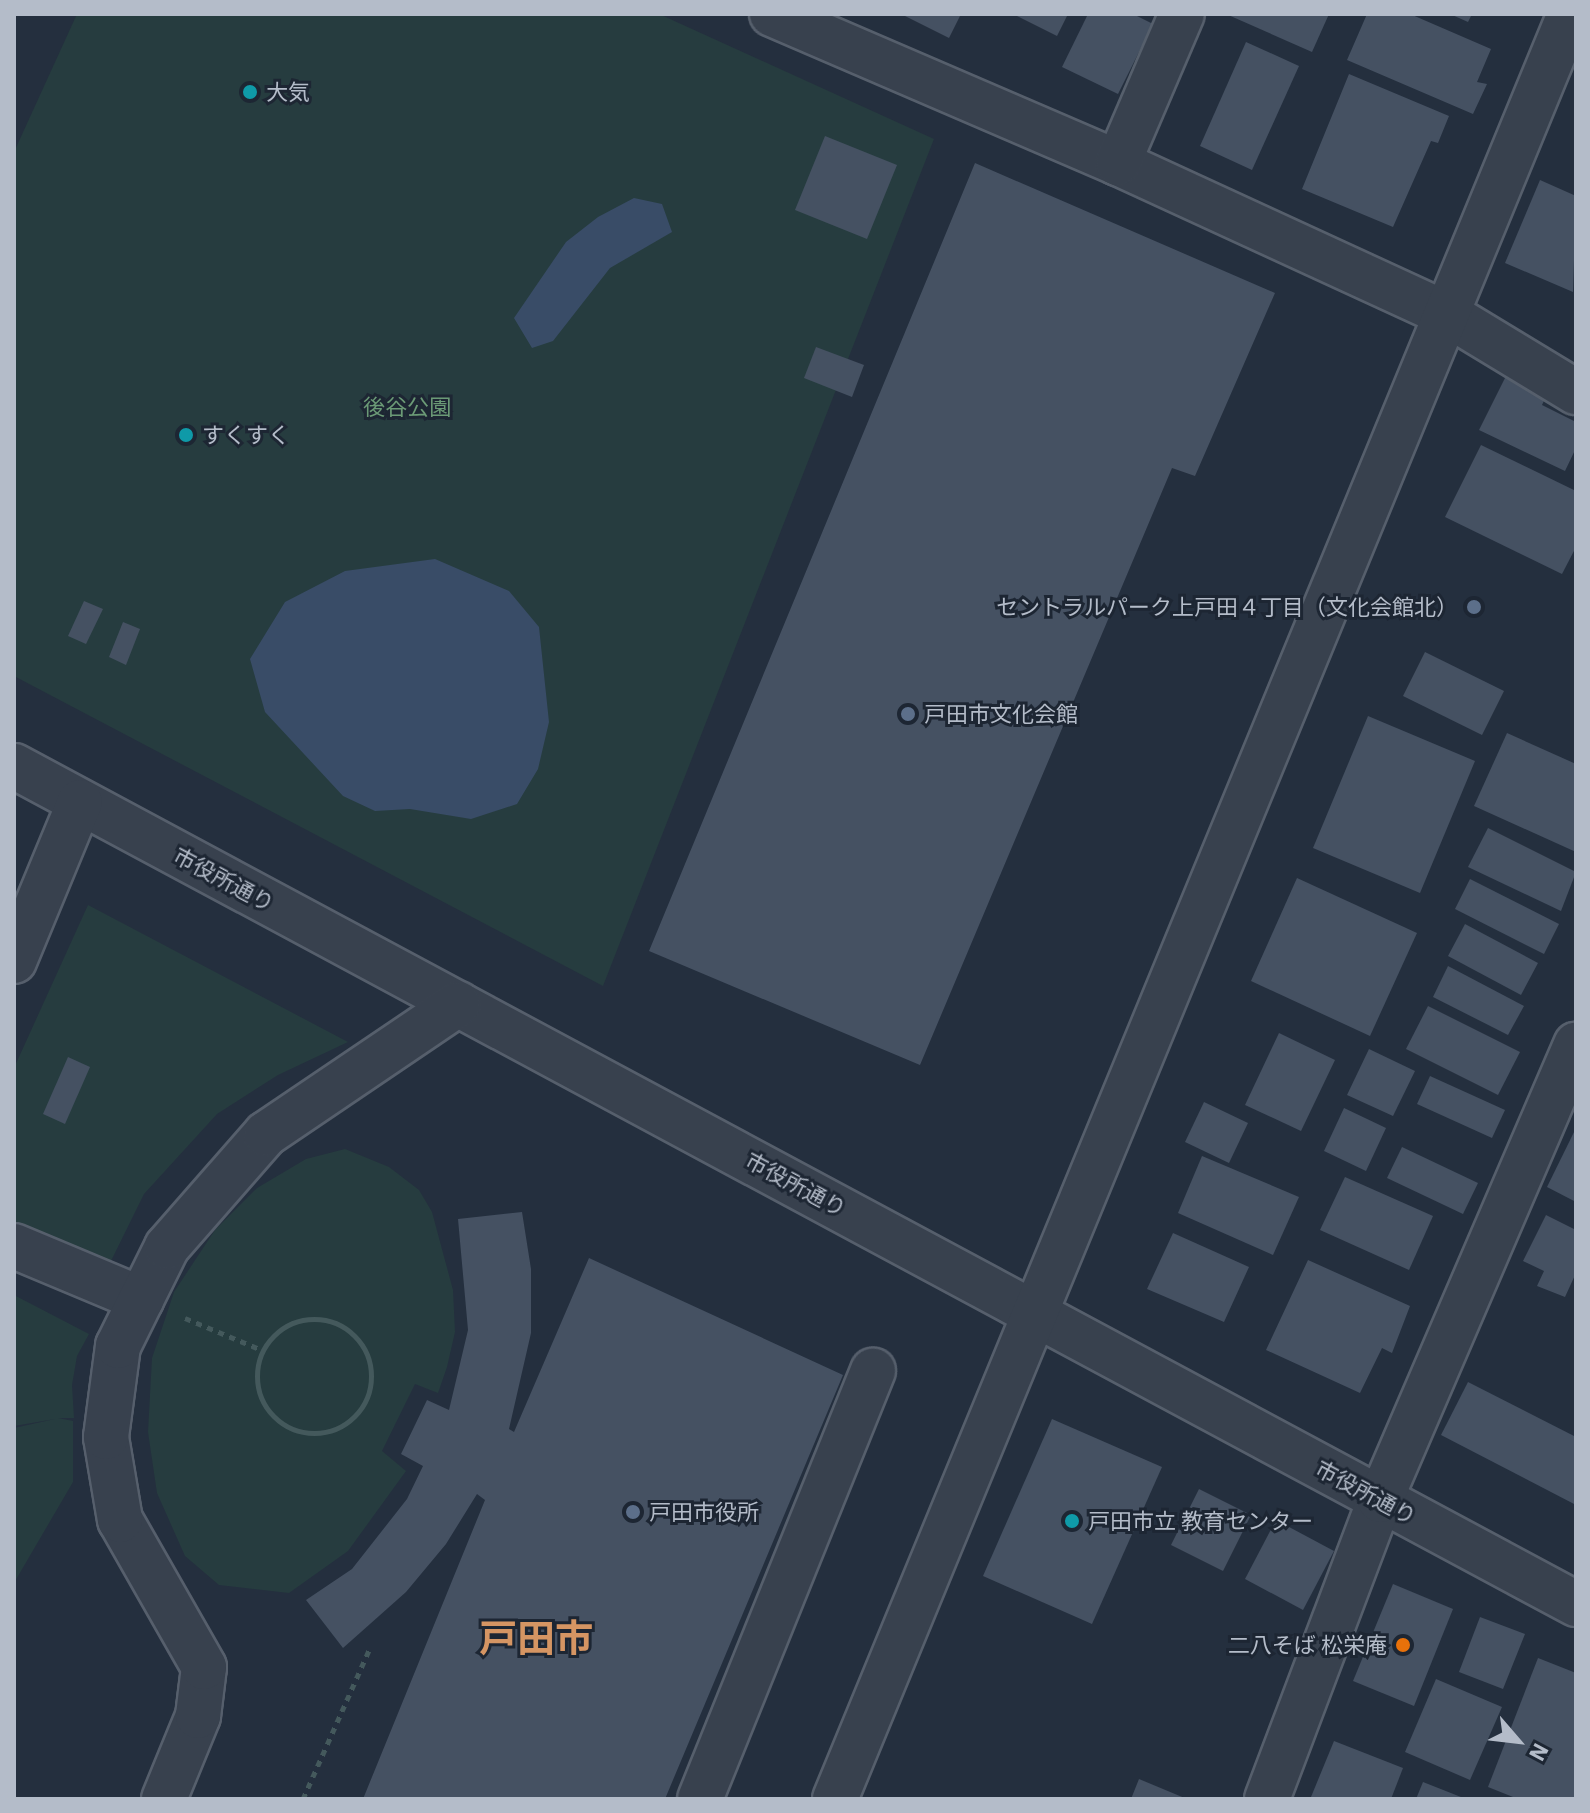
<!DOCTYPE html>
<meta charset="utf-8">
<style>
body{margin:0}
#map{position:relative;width:1590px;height:1813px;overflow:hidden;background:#242f3e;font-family:"IBM Plex Sans","Noto Sans JP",sans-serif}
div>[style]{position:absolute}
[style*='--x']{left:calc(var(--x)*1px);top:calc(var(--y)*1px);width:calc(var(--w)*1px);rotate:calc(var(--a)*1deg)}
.green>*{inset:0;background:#263c3f}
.water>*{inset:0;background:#394c67}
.building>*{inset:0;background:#455162}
.path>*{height:5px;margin-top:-2.5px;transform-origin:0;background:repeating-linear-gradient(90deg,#44595c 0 6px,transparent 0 12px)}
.path>.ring{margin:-2.5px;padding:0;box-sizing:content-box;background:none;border:5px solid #44595c;border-radius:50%}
.roads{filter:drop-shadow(2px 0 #565f6c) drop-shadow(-2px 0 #565f6c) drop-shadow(0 2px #565f6c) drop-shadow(0 -2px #565f6c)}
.minor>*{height:44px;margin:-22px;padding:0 22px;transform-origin:22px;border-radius:22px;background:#38414e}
.dots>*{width:22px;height:22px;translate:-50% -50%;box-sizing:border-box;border:4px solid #1d2633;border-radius:50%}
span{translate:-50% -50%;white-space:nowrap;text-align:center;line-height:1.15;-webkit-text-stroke:6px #1d2633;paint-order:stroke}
.poi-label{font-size:22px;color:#b4bcc9}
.left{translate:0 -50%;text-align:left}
.right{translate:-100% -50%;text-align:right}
.park-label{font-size:22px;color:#6b9a76}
.street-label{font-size:22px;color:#b4bcc9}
.town-label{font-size:38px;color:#d59563;font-weight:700}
.frame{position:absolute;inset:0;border:16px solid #b4bcc9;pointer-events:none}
.north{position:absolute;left:1478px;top:1701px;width:80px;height:80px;-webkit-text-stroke:6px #1d2633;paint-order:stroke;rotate:118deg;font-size:22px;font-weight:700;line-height:32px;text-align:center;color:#b4bcc9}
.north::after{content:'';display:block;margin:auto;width:28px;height:36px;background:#b4bcc9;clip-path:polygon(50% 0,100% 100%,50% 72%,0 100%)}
</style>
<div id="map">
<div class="green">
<i style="clip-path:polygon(77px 14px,659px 14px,934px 139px,603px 986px,14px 676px,14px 152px)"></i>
<i style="clip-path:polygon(88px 905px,348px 1042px,278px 1075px,217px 1114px,144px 1194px,110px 1263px,14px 1221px,14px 1068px)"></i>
<i style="clip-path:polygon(345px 1149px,389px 1167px,419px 1190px,432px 1212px,453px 1290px,455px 1332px,447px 1367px,438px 1393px,415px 1384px,382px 1451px,406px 1471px,348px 1551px,289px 1593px,219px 1585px,185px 1556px,157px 1493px,148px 1432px,152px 1358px,174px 1292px,215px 1230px,257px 1188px,306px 1159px)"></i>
<i style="clip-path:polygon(14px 1295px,89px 1334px,77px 1356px,72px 1385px,74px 1418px,58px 1418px,73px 1421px,73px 1482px,14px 1583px,14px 1428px,55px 1419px,14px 1426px)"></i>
</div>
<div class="water">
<i style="clip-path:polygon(634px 198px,662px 204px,672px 232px,610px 268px,553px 341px,532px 348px,514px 318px,566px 242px,598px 217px)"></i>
<i style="clip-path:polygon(435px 559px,509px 591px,539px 627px,549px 722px,538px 769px,517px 804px,471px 819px,410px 809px,375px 811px,343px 796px,265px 712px,250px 659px,285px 602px,345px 571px)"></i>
</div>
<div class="building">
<i style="clip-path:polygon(901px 14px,961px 14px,949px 38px)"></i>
<i style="clip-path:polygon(1013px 14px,1068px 14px,1057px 36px)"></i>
<i style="clip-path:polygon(1088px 14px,1133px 14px,1153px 24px,1118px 94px,1062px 67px)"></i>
<i style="clip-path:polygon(1226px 14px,1329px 14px,1312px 52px)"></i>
<i style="clip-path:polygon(1367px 14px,1410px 14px,1491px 49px,1477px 82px,1487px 84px,1473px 114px,1347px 60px)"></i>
<i style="clip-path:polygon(1450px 14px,1472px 14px,1468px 22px)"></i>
<i style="clip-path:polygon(1246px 42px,1299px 66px,1252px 170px,1200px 146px)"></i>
<i style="clip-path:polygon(1349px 74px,1449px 116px,1438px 143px,1431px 141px,1393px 227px,1302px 189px)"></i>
<i style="clip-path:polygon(825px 136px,897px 165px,867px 239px,795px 210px)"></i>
<i style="clip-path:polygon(975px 163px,1275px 293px,1195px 476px,1172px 468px,920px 1065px,649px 951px)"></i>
<i style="clip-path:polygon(1540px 180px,1576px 196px,1573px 292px,1505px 263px)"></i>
<i style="clip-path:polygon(816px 347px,864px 365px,852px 397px,804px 378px)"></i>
<i style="clip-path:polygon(1508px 372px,1548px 392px,1542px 405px,1576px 422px,1576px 448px,1565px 471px,1479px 430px)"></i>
<i style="clip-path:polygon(1481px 445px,1576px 491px,1576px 547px,1562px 574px,1445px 517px)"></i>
<i style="clip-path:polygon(84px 601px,103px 609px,86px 644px,68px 636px)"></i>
<i style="clip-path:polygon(123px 622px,140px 629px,126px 665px,109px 657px)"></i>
<i style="clip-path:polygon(1425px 652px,1504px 691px,1482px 735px,1403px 696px)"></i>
<i style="clip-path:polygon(1368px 716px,1475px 761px,1420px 893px,1313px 848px)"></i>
<i style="clip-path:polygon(1507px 733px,1576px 764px,1576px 852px,1474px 806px)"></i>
<i style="clip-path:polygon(1488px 828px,1576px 872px,1561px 911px,1468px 867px)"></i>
<i style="clip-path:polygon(1297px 878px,1417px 933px,1370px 1036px,1251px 981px)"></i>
<i style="clip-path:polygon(1470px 879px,1559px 924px,1544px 954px,1455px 909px)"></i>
<i style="clip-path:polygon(1465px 924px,1538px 963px,1521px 995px,1448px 956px)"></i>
<i style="clip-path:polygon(1448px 966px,1524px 1006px,1508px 1035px,1433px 997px)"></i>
<i style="clip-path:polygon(1428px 1006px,1520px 1052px,1498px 1095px,1406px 1049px)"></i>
<i style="clip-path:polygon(1279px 1033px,1335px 1060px,1301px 1131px,1245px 1105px)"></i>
<i style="clip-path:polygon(1369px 1049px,1415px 1071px,1393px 1116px,1347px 1095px)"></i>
<i style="clip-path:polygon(68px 1057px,90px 1067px,65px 1124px,43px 1114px)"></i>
<i style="clip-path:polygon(1430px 1076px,1505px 1110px,1492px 1138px,1417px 1104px)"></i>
<i style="clip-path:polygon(1204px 1102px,1248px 1123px,1229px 1163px,1185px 1142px)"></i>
<i style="clip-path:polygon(1344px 1108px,1386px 1128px,1366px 1171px,1324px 1151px)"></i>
<i style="clip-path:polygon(1576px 1128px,1576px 1202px,1547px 1187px)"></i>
<i style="clip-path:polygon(1402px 1147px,1478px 1183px,1463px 1214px,1387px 1178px)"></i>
<i style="clip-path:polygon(1202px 1156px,1299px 1197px,1273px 1255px,1178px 1213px)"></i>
<i style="clip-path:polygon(1345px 1177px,1433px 1216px,1409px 1270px,1320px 1230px)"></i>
<i style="clip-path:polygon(522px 1212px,531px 1269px,531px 1333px,509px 1429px,514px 1432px,589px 1258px,843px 1375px,665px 1799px,363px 1799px,485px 1500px,477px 1494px,446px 1544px,406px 1592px,343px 1648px,306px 1600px,352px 1569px,407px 1499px,423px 1466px,401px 1454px,427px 1400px,449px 1410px,468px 1330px,458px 1219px)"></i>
<i style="clip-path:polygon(1546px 1215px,1576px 1230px,1576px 1273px,1565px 1297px,1537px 1286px,1544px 1271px,1523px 1261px)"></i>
<i style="clip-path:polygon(1173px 1233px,1249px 1267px,1224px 1322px,1147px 1289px)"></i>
<i style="clip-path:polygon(1308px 1260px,1410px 1306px,1392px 1353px,1382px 1348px,1360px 1393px,1266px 1350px)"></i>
<i style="clip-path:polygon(1468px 1382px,1576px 1437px,1576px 1505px,1441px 1435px)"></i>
<i style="clip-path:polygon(1052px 1419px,1162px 1467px,1092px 1624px,983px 1576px)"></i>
<i style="clip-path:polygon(1199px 1489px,1251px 1515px,1223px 1571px,1171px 1545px)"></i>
<i style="clip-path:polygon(1276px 1520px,1334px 1551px,1303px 1610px,1245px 1579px)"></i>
<i style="clip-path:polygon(1393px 1584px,1453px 1609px,1414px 1706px,1353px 1681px)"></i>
<i style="clip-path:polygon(1480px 1617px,1525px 1634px,1503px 1689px,1459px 1672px)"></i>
<i style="clip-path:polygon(1538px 1658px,1576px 1673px,1575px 1799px,1518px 1799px,1488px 1787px)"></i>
<i style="clip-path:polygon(1436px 1679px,1502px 1707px,1470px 1780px,1405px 1752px)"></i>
<i style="clip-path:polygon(1334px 1741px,1403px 1768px,1391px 1799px,1311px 1797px)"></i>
<i style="clip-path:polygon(1139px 1779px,1187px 1799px,1131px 1799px)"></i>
<i style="clip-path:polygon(1423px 1782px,1466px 1799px,1416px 1799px)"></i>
</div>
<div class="path">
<i style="--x:185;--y:1318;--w:83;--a:22.6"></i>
<i class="ring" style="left:257px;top:1319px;width:109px;height:109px"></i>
<i style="--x:303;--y:1799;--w:165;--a:-66.1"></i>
</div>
<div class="roads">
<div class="minor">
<i style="--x:772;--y:14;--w:377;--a:23.3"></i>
<i style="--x:1118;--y:163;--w:362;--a:24.7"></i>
<i style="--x:1447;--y:314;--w:151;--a:31.2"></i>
<i style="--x:1118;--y:163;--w:162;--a:-66.8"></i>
<i style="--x:14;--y:766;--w:1773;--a:28.21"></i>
<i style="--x:14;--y:961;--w:172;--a:-67.5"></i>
<i style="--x:14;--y:1246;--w:138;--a:22.7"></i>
<i style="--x:164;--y:1799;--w:90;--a:-67.7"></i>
<i style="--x:198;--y:1716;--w:49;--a:-83"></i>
<i style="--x:204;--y:1667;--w:169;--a:-119.7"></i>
<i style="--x:120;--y:1520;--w:84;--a:-99.6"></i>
<i style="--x:106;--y:1437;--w:92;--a:-82.5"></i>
<i style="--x:118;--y:1346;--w:110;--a:-63.7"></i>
<i style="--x:167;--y:1247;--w:150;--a:-48.8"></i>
<i style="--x:266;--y:1134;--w:232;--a:-34.1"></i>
<i style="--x:700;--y:1799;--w:462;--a:-68"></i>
<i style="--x:835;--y:1799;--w:1930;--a:-67.62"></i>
<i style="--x:1267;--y:1799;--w:320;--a:-69.3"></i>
<i style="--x:1380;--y:1500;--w:496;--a:-66.7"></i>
</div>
</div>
<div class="dots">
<i style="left:250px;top:92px;background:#0f9aa8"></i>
<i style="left:186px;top:435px;background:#0f9aa8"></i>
<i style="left:1474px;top:607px;background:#5c6f8a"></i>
<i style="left:908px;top:714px;background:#5c6f8a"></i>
<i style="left:633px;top:1512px;background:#5c6f8a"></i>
<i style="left:1072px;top:1521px;background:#0f9aa8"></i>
<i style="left:1403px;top:1645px;background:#e8710a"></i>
</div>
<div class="poi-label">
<span class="left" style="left:266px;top:92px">大気</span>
<span class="left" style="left:202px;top:435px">すくすく</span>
<span class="right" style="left:1458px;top:607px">セントラルパーク上戸田４丁目（文化会館北）</span>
<span class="left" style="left:924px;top:714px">戸田市文化会館</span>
<span class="left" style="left:649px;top:1512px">戸田市役所</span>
<span class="left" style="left:1088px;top:1521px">戸田市立 教育センター</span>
<span class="right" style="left:1387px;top:1645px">二八そば 松栄庵</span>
</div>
<div class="park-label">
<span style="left:407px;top:407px">後谷公園</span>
</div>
<div class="street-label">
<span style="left:224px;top:879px;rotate:28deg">市役所通り</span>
<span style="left:796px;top:1184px;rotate:28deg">市役所通り</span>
<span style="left:1366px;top:1492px;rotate:28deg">市役所通り</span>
</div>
<div class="town-label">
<span style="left:536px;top:1638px">戸田市</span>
</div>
<div class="frame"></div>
<div class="north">N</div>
</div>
